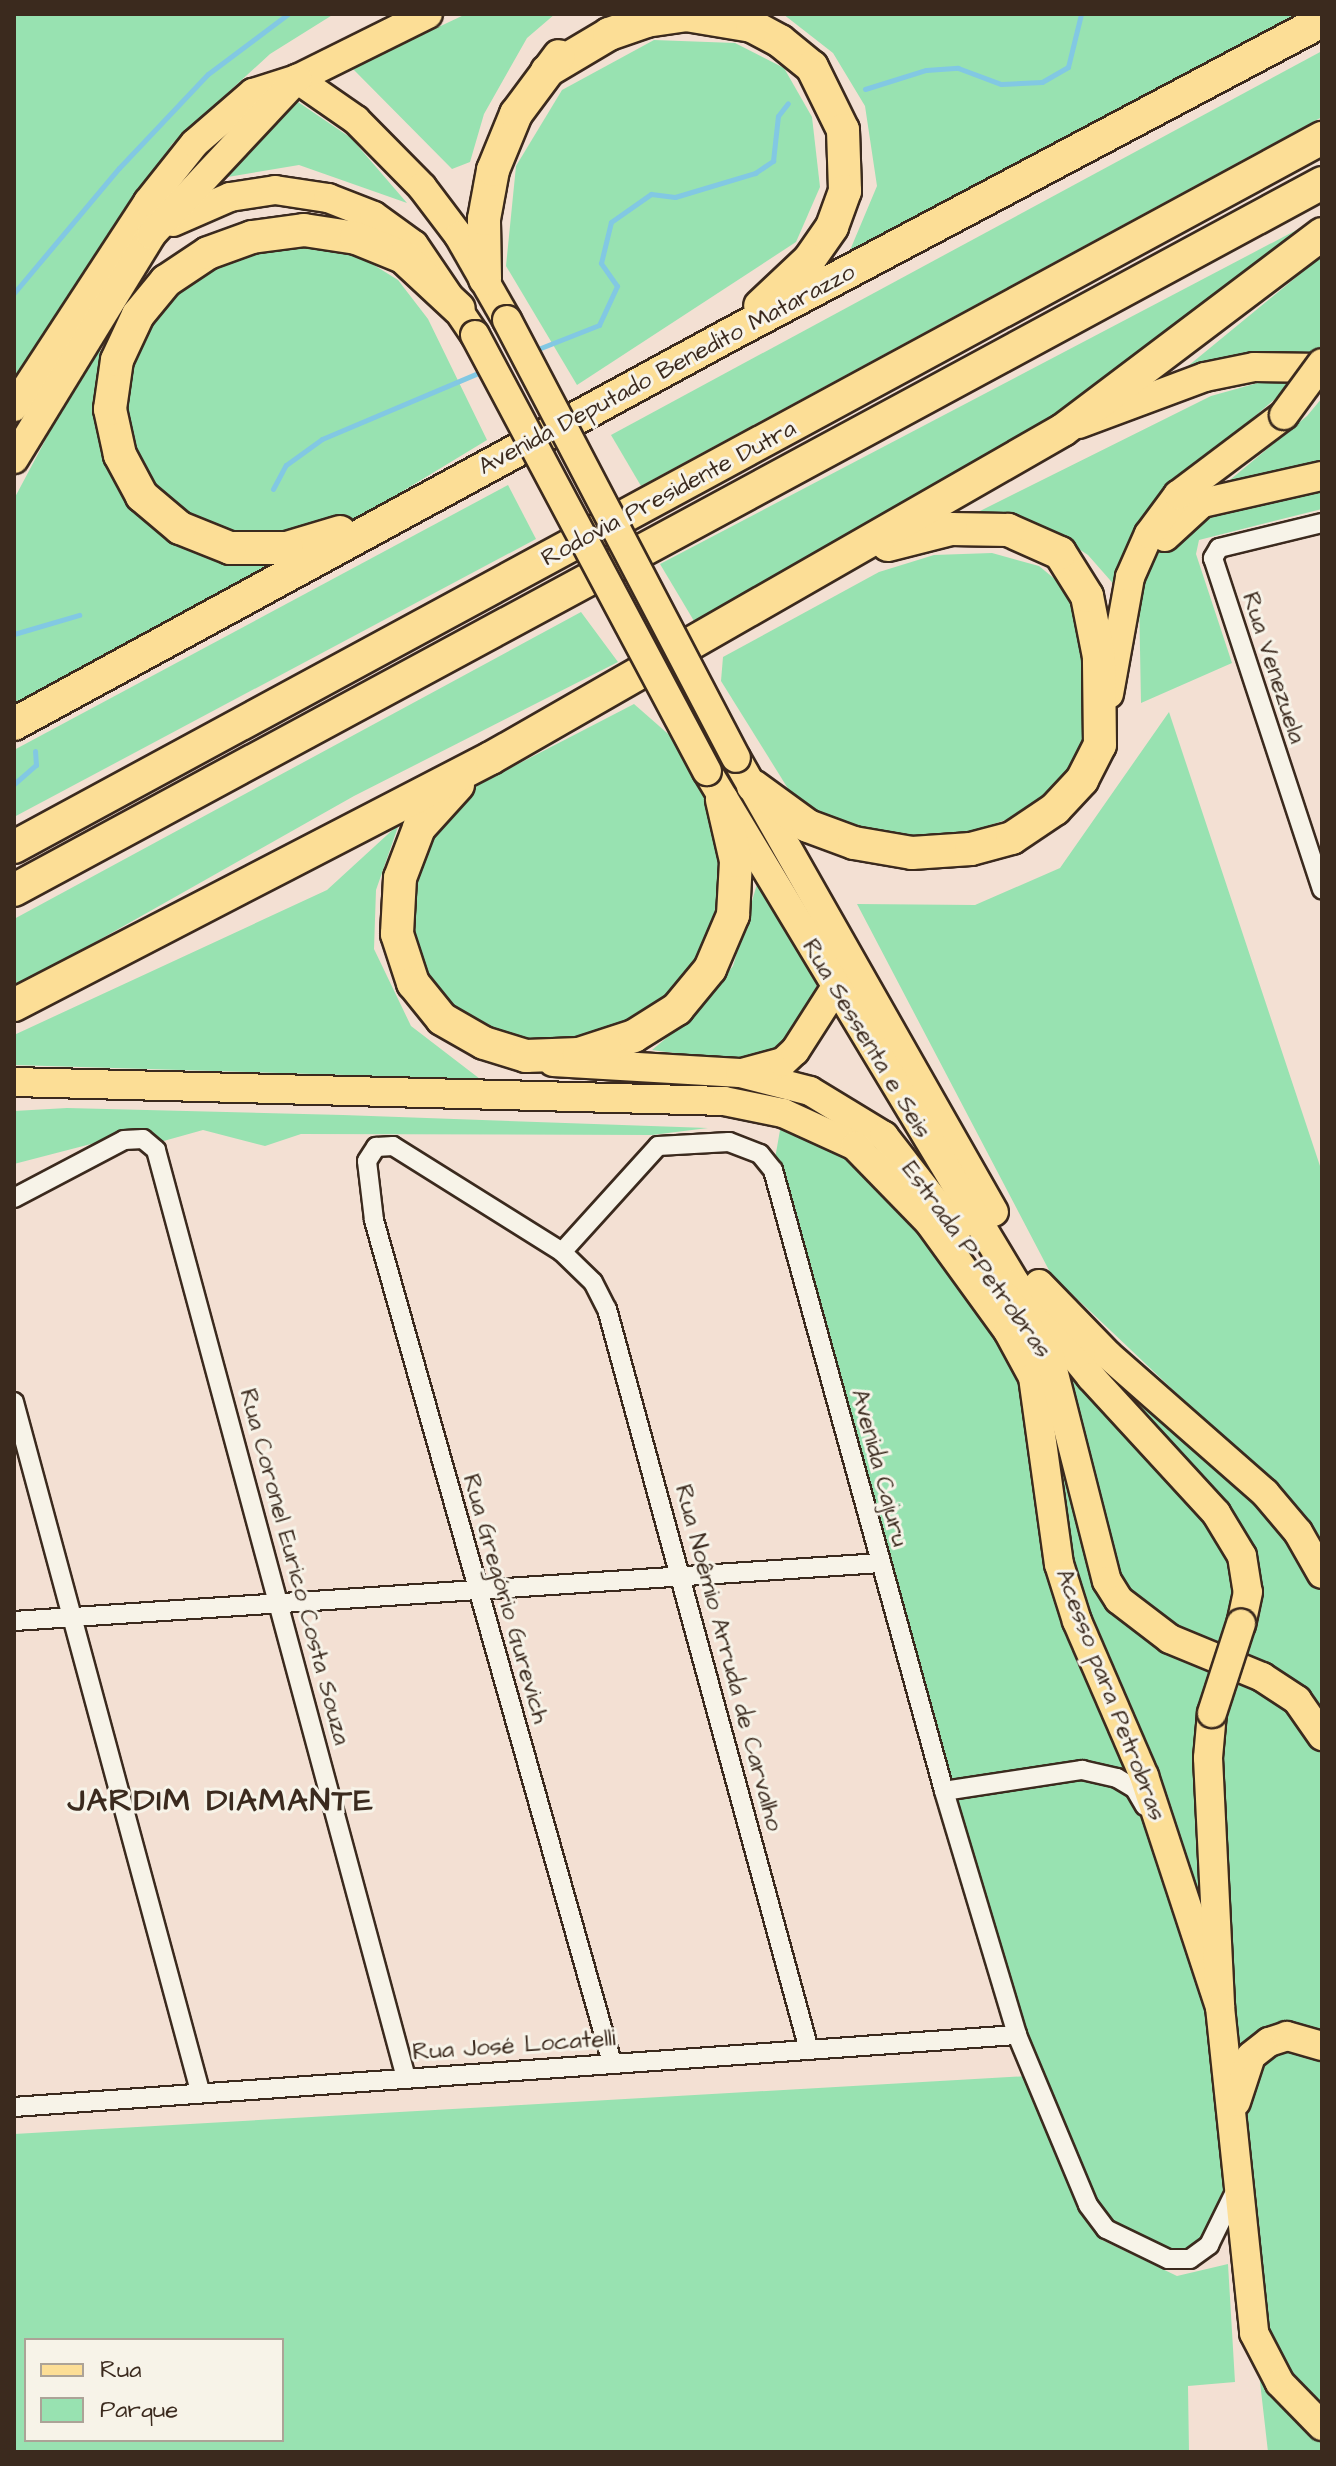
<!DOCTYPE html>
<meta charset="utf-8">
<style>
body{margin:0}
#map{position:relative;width:1336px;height:2466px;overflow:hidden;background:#f3e0d3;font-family:"Architects Daughter",sans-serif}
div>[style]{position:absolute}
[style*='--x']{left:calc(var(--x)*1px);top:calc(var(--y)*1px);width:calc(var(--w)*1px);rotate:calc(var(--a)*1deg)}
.green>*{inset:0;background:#98e2b1}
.stream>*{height:5px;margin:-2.5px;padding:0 2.5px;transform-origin:2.5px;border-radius:2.5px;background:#82c8e3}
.roads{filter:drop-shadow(2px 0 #3b2a1e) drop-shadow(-2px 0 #3b2a1e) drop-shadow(0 2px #3b2a1e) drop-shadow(0 -2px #3b2a1e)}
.minor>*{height:18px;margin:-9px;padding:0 9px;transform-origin:9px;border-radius:9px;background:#f7f3e8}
.primary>*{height:28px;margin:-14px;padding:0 14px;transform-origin:14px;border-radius:14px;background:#fcde96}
.motorway>*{height:32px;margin:-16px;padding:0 16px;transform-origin:16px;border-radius:16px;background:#fcde96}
.bridges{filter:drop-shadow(2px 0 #3b2a1e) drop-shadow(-2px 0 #3b2a1e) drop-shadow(0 2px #3b2a1e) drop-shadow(0 -2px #3b2a1e)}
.primary-bridge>*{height:28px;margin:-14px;padding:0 14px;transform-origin:14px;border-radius:14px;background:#fcde96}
span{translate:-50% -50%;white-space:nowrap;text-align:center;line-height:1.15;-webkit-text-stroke:6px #f7f3e8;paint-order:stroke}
.street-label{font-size:24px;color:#3b2a1e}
.district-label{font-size:32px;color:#3b2a1e;font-weight:700;letter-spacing:2px}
.frame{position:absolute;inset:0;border:16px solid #3b2a1e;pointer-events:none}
.legend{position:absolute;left:24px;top:2338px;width:260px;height:104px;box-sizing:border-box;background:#f7f3e8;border:2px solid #aca397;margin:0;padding:10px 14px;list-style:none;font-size:24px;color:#3b2a1e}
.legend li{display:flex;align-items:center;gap:16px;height:40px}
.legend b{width:40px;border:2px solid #aca397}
</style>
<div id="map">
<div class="green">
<i style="clip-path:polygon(14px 14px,334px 14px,270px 54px,172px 144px,14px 387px)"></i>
<i style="clip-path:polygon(466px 14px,555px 14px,527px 38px,484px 114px,470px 162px,452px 169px,352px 68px)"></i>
<i style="clip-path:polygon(783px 14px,1307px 14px,848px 255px,877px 186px,865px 106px,833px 53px)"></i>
<i style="clip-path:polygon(654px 40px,735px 43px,784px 68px,812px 117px,820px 187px,796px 242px,577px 385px,506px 266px,516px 166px,562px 90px)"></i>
<i style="clip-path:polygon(1322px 51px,1322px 117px,641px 486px,611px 435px)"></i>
<i style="clip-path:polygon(298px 102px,351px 138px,407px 203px,299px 165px,210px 180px)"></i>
<i style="clip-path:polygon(1306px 225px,1093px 394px,694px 621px,660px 564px)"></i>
<i style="clip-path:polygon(286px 245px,361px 257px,398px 280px,428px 319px,487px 440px,243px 588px,14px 717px,14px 499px,89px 358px,152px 318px,173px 291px,217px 258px)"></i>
<i style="clip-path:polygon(1322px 256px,1322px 344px,1313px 356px,1259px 355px,1171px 380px)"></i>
<i style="clip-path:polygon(1279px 377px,1290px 386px,1177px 483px,1129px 542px,1117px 588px,1088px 555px,1056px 534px,976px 513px,1211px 396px)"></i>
<i style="clip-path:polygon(1322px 398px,1322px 465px,1219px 489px,1307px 416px)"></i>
<i style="clip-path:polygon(1322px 483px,1322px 509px,1199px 540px,1196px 554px,1232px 663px,1141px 703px,1139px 596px,1161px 546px,1184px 521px)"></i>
<i style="clip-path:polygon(508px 485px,536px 539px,14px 817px,14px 750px)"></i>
<i style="clip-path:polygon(992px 553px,1039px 566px,1079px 599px,1092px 724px,1067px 779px,1031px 811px,948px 840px,883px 838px,822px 814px,792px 795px,721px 681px,723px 657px,879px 572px,934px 555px)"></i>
<i style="clip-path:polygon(581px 612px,618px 662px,354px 796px,14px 988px,14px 919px)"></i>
<i style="clip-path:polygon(634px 704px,691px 754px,726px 835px,715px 948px,637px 1030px,519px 1048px,472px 1027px,430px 988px,416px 950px,414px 902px,422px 862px,444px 818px,466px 791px)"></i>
<i style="clip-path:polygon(evenodd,1169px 712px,1322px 1172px,1322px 2452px,1268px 2452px,1238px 2189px,1190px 2259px,1106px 2229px,1072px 2172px,1100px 2239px,1177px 2276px,1228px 2264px,1235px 2382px,1188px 2386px,1189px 2452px,14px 2452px,14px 2134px,1028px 2076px,773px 1170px,783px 1113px,846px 1141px,1002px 1323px,1059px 1337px,1269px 1481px,1051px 1274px,857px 904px,975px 905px,1060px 868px,1169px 712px,26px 2340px,282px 2340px,282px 2440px,26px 2440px,26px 2340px)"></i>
<i style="clip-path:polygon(399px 824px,376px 890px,374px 949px,411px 1026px,480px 1079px,14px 1065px,14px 1035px,327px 890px)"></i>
<i style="clip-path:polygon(757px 884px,809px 960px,817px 982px,815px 1003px,783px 1047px,765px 1057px,711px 1058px,652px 1050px,695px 1014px,733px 966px)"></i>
<i style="clip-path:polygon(67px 1108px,343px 1115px,708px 1128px,652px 1135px,301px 1134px,265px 1146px,203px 1130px,160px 1142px,141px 1131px,14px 1164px,14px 1111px)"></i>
</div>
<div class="stream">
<i style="--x:865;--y:89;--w:64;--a:-17.3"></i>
<i style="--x:926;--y:70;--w:32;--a:-4"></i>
<i style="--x:958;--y:68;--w:46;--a:20.4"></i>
<i style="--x:1001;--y:84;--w:41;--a:-2.8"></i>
<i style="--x:1042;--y:82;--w:30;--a:-30"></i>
<i style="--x:1068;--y:67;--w:55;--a:-76.2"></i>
<i style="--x:14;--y:293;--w:163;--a:-50"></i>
<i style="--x:119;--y:168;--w:129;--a:-46.6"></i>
<i style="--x:208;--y:74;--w:100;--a:-36.9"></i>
<i style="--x:533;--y:351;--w:71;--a:-21.5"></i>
<i style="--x:599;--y:325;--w:43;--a:-65.2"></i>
<i style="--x:617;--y:286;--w:28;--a:-125"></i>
<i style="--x:601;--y:263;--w:42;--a:-76.3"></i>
<i style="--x:611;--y:222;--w:49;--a:-35"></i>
<i style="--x:651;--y:194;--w:24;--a:7"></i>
<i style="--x:675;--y:197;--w:84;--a:-16.7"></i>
<i style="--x:755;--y:173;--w:22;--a:-34"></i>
<i style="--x:773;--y:161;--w:45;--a:-83.7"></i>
<i style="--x:778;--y:116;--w:16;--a:-52"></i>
<i style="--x:273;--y:489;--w:27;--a:-62"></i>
<i style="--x:286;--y:465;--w:44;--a:-35.8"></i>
<i style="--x:322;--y:439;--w:175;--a:-22.9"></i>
<i style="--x:14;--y:634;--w:68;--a:-16.3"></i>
<i style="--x:14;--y:784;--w:29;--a:-41"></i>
<i style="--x:36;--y:765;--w:14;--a:-94"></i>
</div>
<div class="roads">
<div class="minor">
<i style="--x:1322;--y:523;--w:106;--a:166.4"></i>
<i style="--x:1219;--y:548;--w:12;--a:121"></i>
<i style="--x:1213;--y:558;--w:349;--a:71.8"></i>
<i style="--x:14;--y:1198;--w:124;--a:-27.8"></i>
<i style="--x:124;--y:1140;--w:19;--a:-3"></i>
<i style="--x:143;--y:1139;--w:17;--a:40"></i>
<i style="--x:156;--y:1150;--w:961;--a:74.92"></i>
<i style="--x:562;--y:1252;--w:143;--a:-47.8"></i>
<i style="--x:658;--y:1146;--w:71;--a:-3.2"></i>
<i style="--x:729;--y:1142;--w:33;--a:21"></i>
<i style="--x:760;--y:1154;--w:21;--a:51"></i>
<i style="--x:773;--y:1170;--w:644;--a:74.6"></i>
<i style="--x:944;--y:1791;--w:255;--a:73.3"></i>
<i style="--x:1017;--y:2035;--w:184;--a:67.3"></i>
<i style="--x:1088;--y:2205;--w:30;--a:53"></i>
<i style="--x:1106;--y:2229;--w:69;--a:25.8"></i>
<i style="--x:1168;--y:2259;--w:22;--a:0"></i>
<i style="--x:1190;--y:2259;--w:24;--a:-36"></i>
<i style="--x:1209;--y:2245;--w:64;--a:-63.8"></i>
<i style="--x:14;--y:1402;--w:714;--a:74.89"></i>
<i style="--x:14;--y:1621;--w:868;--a:-3.83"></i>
<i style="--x:944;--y:1791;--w:140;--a:-8.7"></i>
<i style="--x:1082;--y:1770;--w:36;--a:13"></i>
<i style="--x:1117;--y:1778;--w:21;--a:31"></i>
<i style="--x:1135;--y:1789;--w:20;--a:60"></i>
<i style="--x:612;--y:2063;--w:876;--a:-105.77"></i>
<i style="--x:374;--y:1220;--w:59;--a:-96.8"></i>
<i style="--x:367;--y:1161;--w:17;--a:-57"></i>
<i style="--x:376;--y:1147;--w:17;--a:-3"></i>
<i style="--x:393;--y:1146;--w:199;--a:32.1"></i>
<i style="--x:562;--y:1252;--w:43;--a:44.1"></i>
<i style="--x:593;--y:1282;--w:30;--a:63"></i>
<i style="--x:607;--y:1309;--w:768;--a:74.75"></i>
<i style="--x:14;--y:2107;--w:1006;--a:-4.11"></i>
</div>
<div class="primary">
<i style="--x:297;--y:79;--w:72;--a:34.8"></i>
<i style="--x:356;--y:120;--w:94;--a:45.4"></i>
<i style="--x:422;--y:187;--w:61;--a:52.9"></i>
<i style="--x:459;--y:236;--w:97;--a:60.3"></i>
<i style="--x:173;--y:222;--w:62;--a:-23.7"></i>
<i style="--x:230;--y:197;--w:46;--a:-8.8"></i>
<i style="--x:275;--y:190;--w:54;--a:8.6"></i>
<i style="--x:328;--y:198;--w:49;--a:21.4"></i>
<i style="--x:374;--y:216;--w:49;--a:35.9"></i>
<i style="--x:414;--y:245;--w:109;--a:55.9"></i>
<i style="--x:14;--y:407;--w:245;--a:-56.8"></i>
<i style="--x:148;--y:202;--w:75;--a:-51.5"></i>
<i style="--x:195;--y:143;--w:77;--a:-40.8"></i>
<i style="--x:253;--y:93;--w:46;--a:-17.7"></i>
<i style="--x:297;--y:79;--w:146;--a:-26.4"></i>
<i style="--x:1079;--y:424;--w:134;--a:-20.5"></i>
<i style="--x:1205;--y:377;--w:50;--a:-11.5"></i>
<i style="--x:1254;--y:367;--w:68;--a:0.8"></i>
<i style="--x:14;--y:459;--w:263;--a:-58.5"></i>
<i style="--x:151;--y:235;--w:214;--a:-46.9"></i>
<i style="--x:1165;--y:537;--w:50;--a:-42.6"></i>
<i style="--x:1202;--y:503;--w:123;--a:-12.7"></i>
<i style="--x:1109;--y:694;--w:119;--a:-79.8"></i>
<i style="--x:1130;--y:577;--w:47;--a:-66.2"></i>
<i style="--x:1149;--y:534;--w:49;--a:-53.4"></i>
<i style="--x:1178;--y:495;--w:133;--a:-37"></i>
<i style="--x:736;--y:758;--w:522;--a:60.39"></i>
<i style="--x:707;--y:771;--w:599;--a:58.94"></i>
<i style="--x:1016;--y:1284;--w:119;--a:51.1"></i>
<i style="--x:1091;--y:1377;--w:185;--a:47.4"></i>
<i style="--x:1216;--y:1513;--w:50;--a:58.8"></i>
<i style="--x:1242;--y:1556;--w:36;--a:81"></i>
<i style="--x:1248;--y:1592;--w:33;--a:102"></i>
<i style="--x:553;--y:1062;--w:187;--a:3.4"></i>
<i style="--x:740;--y:1073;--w:72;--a:14.4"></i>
<i style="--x:810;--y:1091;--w:87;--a:31.3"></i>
<i style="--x:884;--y:1136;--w:119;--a:52.2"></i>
<i style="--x:742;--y:1073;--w:42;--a:-15"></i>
<i style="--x:783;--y:1062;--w:16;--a:-43"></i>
<i style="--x:795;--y:1051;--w:72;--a:-57.4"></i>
<i style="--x:14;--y:1082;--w:710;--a:1.53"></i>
<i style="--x:724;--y:1101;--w:60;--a:11.5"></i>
<i style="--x:783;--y:1113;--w:79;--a:24.6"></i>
<i style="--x:855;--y:1146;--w:106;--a:45.8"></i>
<i style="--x:929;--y:1222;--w:135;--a:54.1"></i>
<i style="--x:1008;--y:1331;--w:52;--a:61.5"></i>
<i style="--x:1033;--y:1377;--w:189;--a:82.1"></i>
<i style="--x:1059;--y:1564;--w:60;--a:72.5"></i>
<i style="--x:1077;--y:1621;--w:169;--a:66.6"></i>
<i style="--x:1144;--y:1776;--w:243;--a:71.8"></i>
<i style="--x:1039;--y:1284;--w:99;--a:45.8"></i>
<i style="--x:1108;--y:1355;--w:209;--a:41.3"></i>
<i style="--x:1265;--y:1493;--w:51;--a:49.8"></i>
<i style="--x:1298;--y:1532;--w:48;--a:60.3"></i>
<i style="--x:1005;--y:1296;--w:77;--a:54"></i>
<i style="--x:1050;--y:1358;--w:230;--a:75.7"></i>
<i style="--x:1107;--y:1581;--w:22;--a:58"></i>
<i style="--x:1119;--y:1600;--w:64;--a:37.4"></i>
<i style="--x:1170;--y:1639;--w:100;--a:22.4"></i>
<i style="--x:1262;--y:1677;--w:42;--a:33.3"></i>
<i style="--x:1297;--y:1700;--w:44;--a:55.2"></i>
<i style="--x:1212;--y:1713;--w:45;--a:95.1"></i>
<i style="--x:1208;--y:1758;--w:249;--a:87.2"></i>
<i style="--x:1220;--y:2007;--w:328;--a:84"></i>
<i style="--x:1254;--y:2333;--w:56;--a:62.5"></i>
<i style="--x:1280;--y:2383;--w:60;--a:45.7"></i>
<i style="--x:1236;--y:2102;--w:48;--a:-71.9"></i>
<i style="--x:1251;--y:2056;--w:23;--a:-38"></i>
<i style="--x:1269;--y:2042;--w:19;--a:-18"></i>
<i style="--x:1287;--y:2036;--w:36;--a:16"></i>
</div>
<div class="motorway">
<i style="--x:547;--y:71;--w:72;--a:-30.8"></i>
<i style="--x:609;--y:34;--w:39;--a:-19"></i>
<i style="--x:646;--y:21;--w:40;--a:-8.5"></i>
<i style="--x:686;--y:15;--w:67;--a:9.5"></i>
<i style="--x:752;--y:26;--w:32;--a:28"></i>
<i style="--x:780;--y:41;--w:41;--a:39.1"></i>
<i style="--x:812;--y:67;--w:70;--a:63.8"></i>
<i style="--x:843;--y:130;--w:61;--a:88.1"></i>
<i style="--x:845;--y:191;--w:38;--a:110"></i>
<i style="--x:832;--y:227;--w:40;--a:124.9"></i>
<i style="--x:809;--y:260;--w:67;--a:136.8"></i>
<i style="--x:485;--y:279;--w:60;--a:-91"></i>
<i style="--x:484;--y:219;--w:50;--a:-79.6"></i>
<i style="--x:493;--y:170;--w:61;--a:-67.7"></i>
<i style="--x:516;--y:114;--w:72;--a:-53.4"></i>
<i style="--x:340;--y:532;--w:55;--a:163.2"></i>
<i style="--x:287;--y:548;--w:57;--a:180"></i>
<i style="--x:230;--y:548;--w:54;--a:-158.2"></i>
<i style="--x:180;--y:528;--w:50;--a:-139.9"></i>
<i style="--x:142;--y:496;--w:47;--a:-118.2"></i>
<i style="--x:120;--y:455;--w:47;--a:-102.3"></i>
<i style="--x:110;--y:409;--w:49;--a:-81.9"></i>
<i style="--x:117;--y:360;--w:50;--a:-65"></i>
<i style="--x:138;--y:315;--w:44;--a:-50.5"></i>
<i style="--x:166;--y:281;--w:50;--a:-33.7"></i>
<i style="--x:208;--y:253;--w:47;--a:-20"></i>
<i style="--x:252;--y:237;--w:52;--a:-7.7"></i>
<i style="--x:304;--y:230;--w:53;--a:8.7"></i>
<i style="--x:356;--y:238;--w:51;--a:22"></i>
<i style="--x:403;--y:257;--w:76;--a:42.9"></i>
<i style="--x:14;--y:724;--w:814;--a:-28.55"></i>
<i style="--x:729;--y:335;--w:671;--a:-27.9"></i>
<i style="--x:458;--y:785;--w:58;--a:132.2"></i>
<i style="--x:419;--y:828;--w:53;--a:110.8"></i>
<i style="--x:400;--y:878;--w:56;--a:93.1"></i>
<i style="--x:397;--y:934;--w:52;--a:71.9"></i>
<i style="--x:413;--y:983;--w:46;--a:51.1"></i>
<i style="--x:442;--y:1019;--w:48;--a:29.7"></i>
<i style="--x:484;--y:1043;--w:44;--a:17.2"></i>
<i style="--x:526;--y:1056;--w:53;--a:-2.2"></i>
<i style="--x:579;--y:1054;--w:58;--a:-18.1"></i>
<i style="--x:634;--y:1036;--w:51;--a:-32.1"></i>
<i style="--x:677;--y:1009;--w:52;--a:-50.5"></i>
<i style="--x:710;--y:969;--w:59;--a:-66.9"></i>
<i style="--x:733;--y:915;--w:54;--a:-86.8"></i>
<i style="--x:736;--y:861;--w:63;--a:-102.9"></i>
<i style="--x:753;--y:786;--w:68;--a:36"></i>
<i style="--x:808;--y:826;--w:49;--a:20.3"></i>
<i style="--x:854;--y:843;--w:59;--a:9.8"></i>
<i style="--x:912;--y:853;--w:59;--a:-3.9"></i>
<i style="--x:971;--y:849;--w:42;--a:-15"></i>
<i style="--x:1012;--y:838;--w:52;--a:-34"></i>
<i style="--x:1055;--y:809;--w:40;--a:-47"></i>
<i style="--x:1082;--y:780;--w:39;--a:-63"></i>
<i style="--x:1100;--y:745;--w:88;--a:-90.7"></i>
<i style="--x:1099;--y:657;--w:62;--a:-101.1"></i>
<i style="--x:1087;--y:596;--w:51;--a:-122.1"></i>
<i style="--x:1060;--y:553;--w:57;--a:-156.1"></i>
<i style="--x:1008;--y:530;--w:57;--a:-179"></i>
<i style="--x:951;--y:529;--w:65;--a:165.7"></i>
<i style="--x:14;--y:847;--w:1488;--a:-28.46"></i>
<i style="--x:14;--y:890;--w:1487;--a:-28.39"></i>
<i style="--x:14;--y:1005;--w:537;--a:-27.38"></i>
<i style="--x:491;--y:758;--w:659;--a:-29.83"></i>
<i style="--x:1063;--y:430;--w:325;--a:-37.1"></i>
</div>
</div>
<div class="bridges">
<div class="primary-bridge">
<i style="--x:507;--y:320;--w:494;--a:62.4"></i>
<i style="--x:475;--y:335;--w:494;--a:62"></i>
<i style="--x:1284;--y:415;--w:64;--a:-53.8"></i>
<i style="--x:1212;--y:1713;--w:94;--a:-72"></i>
</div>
</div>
<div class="street-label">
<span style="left:667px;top:370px;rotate:-28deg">Avenida Deputado Benedito Matarazzo</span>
<span style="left:669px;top:494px;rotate:-28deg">Rodovia Presidente Dutra</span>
<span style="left:1273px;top:668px;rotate:72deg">Rua Venezuela</span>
<span style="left:866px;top:1039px;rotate:59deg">Rua Sessenta e Seis</span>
<span style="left:976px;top:1260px;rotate:54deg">Estrada P Petrobras</span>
<span style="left:879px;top:1468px;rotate:75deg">Avenida Cajuru</span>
<span style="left:294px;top:1567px;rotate:75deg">Rua Coronel Eurico Costa Souza</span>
<span style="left:505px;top:1599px;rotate:74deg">Rua Gregório Gurevich</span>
<span style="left:728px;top:1658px;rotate:75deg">Rua Noêmio Arruda de Carvalho</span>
<span style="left:1110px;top:1695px;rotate:69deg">Acesso para Petrobras</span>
<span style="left:514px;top:2046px;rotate:-4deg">Rua José Locatelli</span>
</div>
<div class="district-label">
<span style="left:221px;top:1801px">JARDIM DIAMANTE</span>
</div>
<div class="frame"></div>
<ul class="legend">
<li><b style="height:10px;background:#fcde96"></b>Rua</li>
<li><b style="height:22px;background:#98e2b1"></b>Parque</li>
</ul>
</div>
